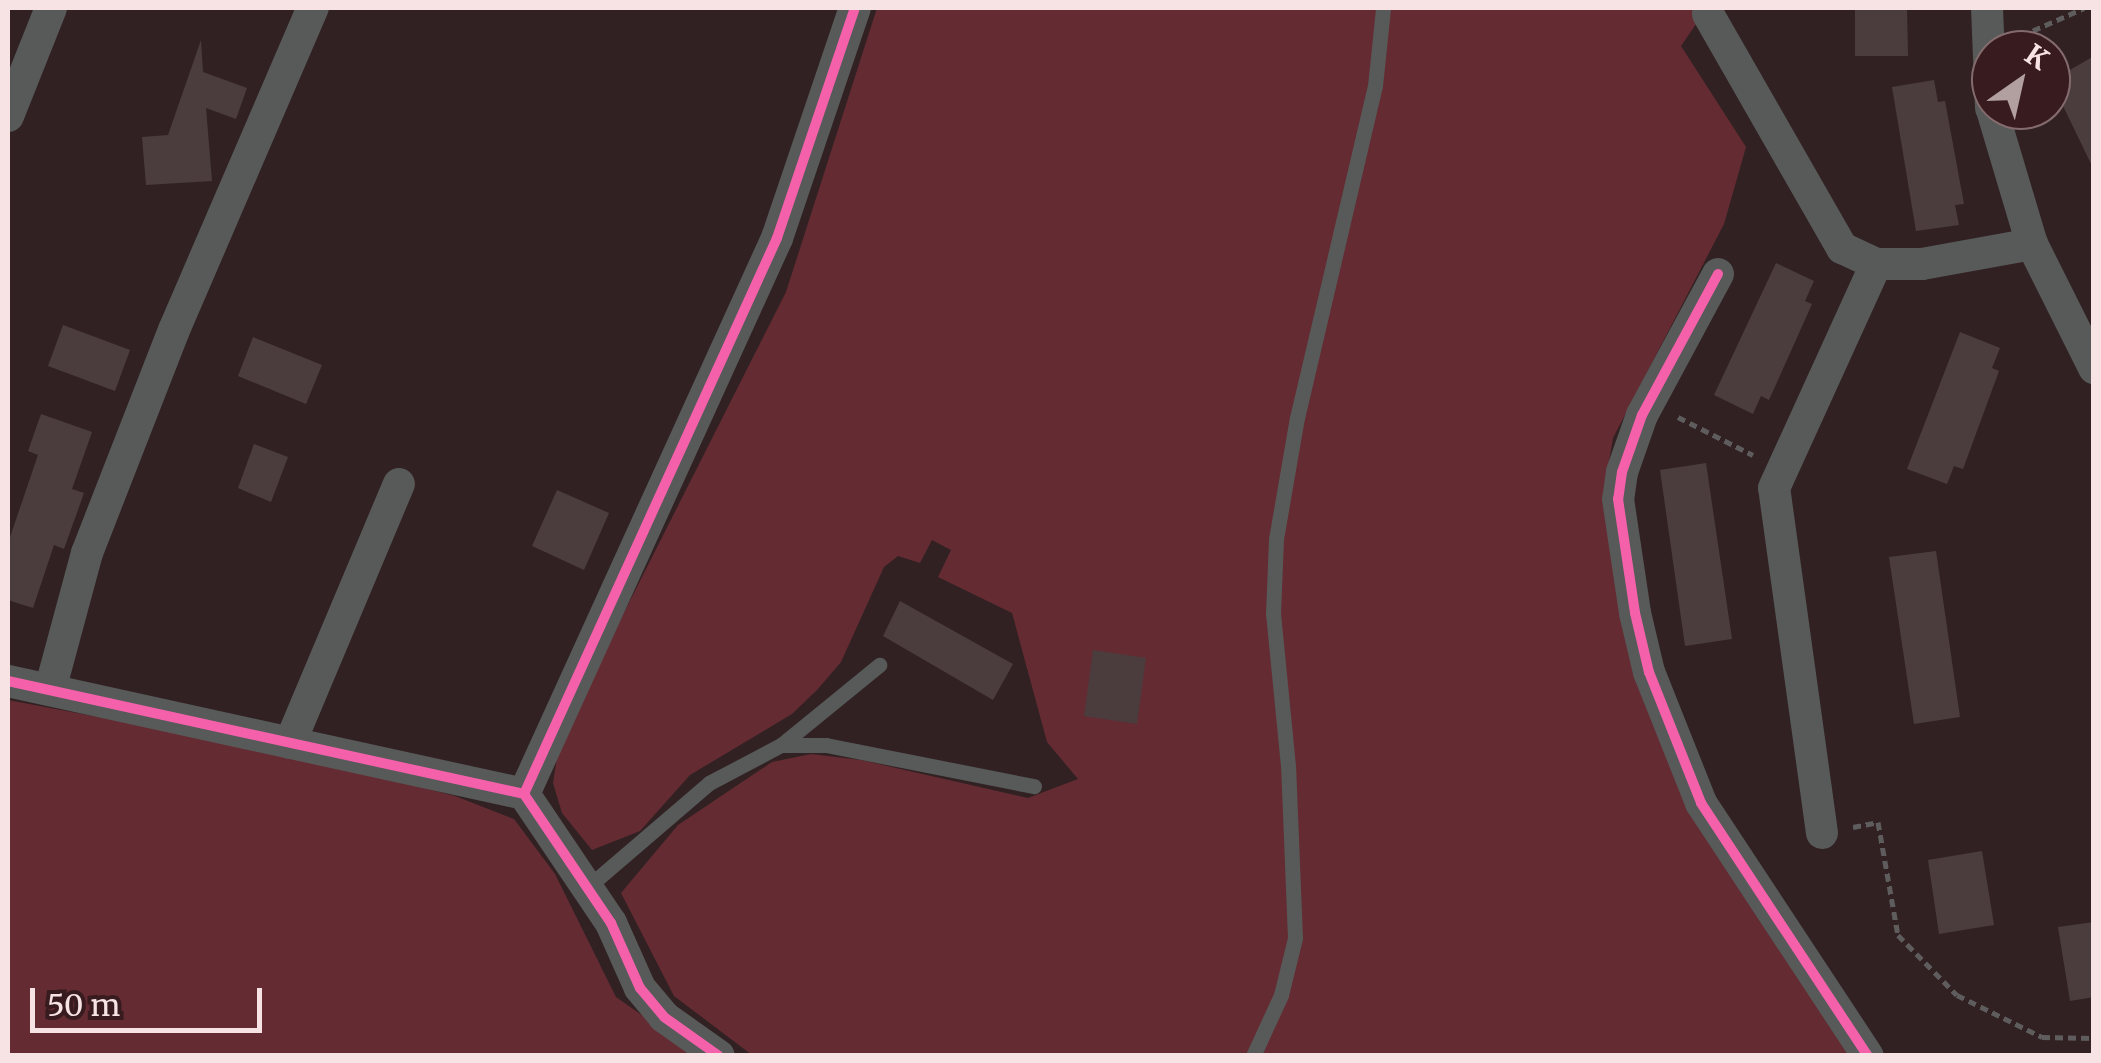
<!DOCTYPE html>
<style>
body{margin:0}
#map{position:relative;width:2101px;height:1063px;overflow:hidden;background:#312123;font-family:Merriweather,serif}
div>[style]{position:absolute}
[style*='--x']{left:calc(var(--x)*1px);top:calc(var(--y)*1px);width:calc(var(--w)*1px);rotate:calc(var(--a)*1deg)}
.green>*{inset:0;background:#642b32}
.building>*{inset:0;background:#4b3d3e}
.path>*{height:5px;margin-top:-2.5px;transform-origin:0;background:repeating-linear-gradient(90deg,#5e5c5c 0 8px,transparent 0 13px)}
.lane>*{height:15px;margin:-7.5px;padding:0 7.5px;transform-origin:7.5px;border-radius:7.5px;background:#575a59}
.street>*{height:32px;margin:-16px;padding:0 16px;transform-origin:16px;border-radius:16px;background:#575a59}
.cycleway>*{height:10px;margin:-5px;padding:0 5px;transform-origin:5px;border-radius:5px;background:#f560ab}
span{translate:-50% -50%;white-space:nowrap;text-align:center;line-height:1.15;-webkit-text-stroke:8px #371b1e;paint-order:stroke}
.frame{position:absolute;inset:0;border:10px solid #f7e3e4;pointer-events:none}
.north{position:absolute;left:1971px;top:30px;width:100px;height:100px;box-sizing:border-box;background:#371b1e;border:2px solid #846b6d;border-radius:50%;rotate:34deg;font-size:28px;font-weight:700;line-height:40px;text-align:center;color:#f7e3e4}
.north::after{content:'';display:block;margin:auto;width:35px;height:45px;background:#b29fa0;clip-path:polygon(50% 0,100% 100%,50% 72%,0 100%)}
.scale{position:absolute;left:30px;top:988px;width:232px;height:45px;box-sizing:border-box;border:5px solid #f7e3e4;border-top:0;padding-left:12px;font-size:30px;line-height:35px;white-space:nowrap;color:#f7e3e4;-webkit-text-stroke:8px #371b1e;paint-order:stroke}
</style>
<div id="map">
<div class="green">
<i style="clip-path:polygon(877px 8px,1707px 8px,1681px 46px,1746px 147px,1724px 224px,1613px 438px,1605px 485px,1677px 780px,1858px 1055px,752px 1055px,674px 996px,621px 893px,678px 825px,772px 762px,811px 754px,861px 760px,1028px 798px,1078px 779px,1047px 742px,1012px 613px,938px 577px,951px 550px,932px 540px,920px 563px,898px 556px,884px 567px,841px 662px,817px 690px,792px 714px,690px 775px,640px 831px,592px 850px,562px 813px,553px 783px,558px 751px,597px 666px,786px 292px)"></i>
<i style="clip-path:polygon(8px 700px,278px 751px,455px 796px,514px 819px,555px 874px,616px 997px,699px 1055px,8px 1055px)"></i>
</div>
<div class="building">
<i style="clip-path:polygon(1855px 8px,1907px 8px,1908px 56px,1855px 56px)"></i>
<i style="clip-path:polygon(201px 40px,203px 72px,247px 88px,236px 119px,206px 108px,212px 181px,146px 185px,142px 137px,168px 135px)"></i>
<i style="clip-path:polygon(2094px 56px,2094px 170px,2051px 81px)"></i>
<i style="clip-path:polygon(1934px 80px,1938px 102px,1945px 101px,1964px 204px,1955px 205px,1959px 225px,1916px 231px,1892px 87px)"></i>
<i style="clip-path:polygon(1776px 263px,1814px 281px,1805px 301px,1812px 304px,1769px 400px,1761px 396px,1753px 414px,1714px 395px)"></i>
<i style="clip-path:polygon(63px 325px,130px 350px,115px 391px,48px 366px)"></i>
<i style="clip-path:polygon(1960px 332px,2000px 348px,1992px 368px,1999px 371px,1963px 469px,1954px 466px,1947px 484px,1907px 469px)"></i>
<i style="clip-path:polygon(253px 337px,322px 365px,306px 404px,238px 376px)"></i>
<i style="clip-path:polygon(41px 414px,92px 432px,72px 489px,84px 493px,64px 549px,54px 545px,33px 608px,8px 600px,8px 543px,38px 455px,28px 451px)"></i>
<i style="clip-path:polygon(254px 444px,288px 457px,271px 502px,238px 488px)"></i>
<i style="clip-path:polygon(1706px 463px,1732px 639px,1685px 646px,1660px 470px)"></i>
<i style="clip-path:polygon(557px 490px,609px 513px,584px 570px,532px 546px)"></i>
<i style="clip-path:polygon(1936px 551px,1960px 717px,1914px 724px,1889px 557px)"></i>
<i style="clip-path:polygon(900px 601px,1013px 664px,993px 700px,883px 636px)"></i>
<i style="clip-path:polygon(1093px 650px,1146px 658px,1137px 724px,1084px 716px)"></i>
<i style="clip-path:polygon(1982px 851px,1994px 925px,1939px 934px,1928px 860px)"></i>
<i style="clip-path:polygon(2094px 922px,2094px 997px,2070px 1001px,2058px 927px)"></i>
</div>
<div class="path">
<i style="--x:2021;--y:36;--w:69;--a:-24"></i>
<i style="--x:1678;--y:417;--w:84;--a:26.9"></i>
<i style="--x:1853;--y:827;--w:25;--a:-11"></i>
<i style="--x:1878;--y:822;--w:115;--a:80"></i>
<i style="--x:1898;--y:935;--w:84;--a:45.5"></i>
<i style="--x:1957;--y:995;--w:95;--a:26.3"></i>
<i style="--x:2042;--y:1037;--w:52;--a:1.1"></i>
</div>
<div class="lane">
<i style="--x:781;--y:745;--w:127;--a:-39.2"></i>
<i style="--x:589;--y:886;--w:158;--a:-40.6"></i>
<i style="--x:709;--y:783;--w:81;--a:-27.8"></i>
<i style="--x:781;--y:745;--w:45;--a:0"></i>
<i style="--x:826;--y:745;--w:212;--a:11.2"></i>
<i style="--x:1253;--y:1056;--w:67;--a:-65.3"></i>
<i style="--x:1281;--y:995;--w:59;--a:-76.2"></i>
<i style="--x:1295;--y:938;--w:172;--a:-92.3"></i>
<i style="--x:1288;--y:766;--w:153;--a:-95.6"></i>
<i style="--x:1273;--y:614;--w:75;--a:-87.7"></i>
<i style="--x:1276;--y:539;--w:123;--a:-80.2"></i>
<i style="--x:1297;--y:418;--w:341;--a:-76.8"></i>
<i style="--x:1375;--y:86;--w:78;--a:-84.1"></i>
</div>
<div class="street">
<i style="--x:1987;--y:8;--w:100;--a:87.7"></i>
<i style="--x:1708;--y:14;--w:270;--a:60.2"></i>
<i style="--x:1842;--y:248;--w:38;--a:25"></i>
<i style="--x:1876;--y:264;--w:46;--a:0"></i>
<i style="--x:1922;--y:264;--w:112;--a:-10.3"></i>
<i style="--x:1992;--y:110;--w:140;--a:73.4"></i>
<i style="--x:2032;--y:244;--w:139;--a:63.4"></i>
<i style="--x:8;--y:116;--w:116;--a:-68.3"></i>
<i style="--x:1718;--y:274;--w:160;--a:118.3"></i>
<i style="--x:1642;--y:415;--w:60;--a:109.3"></i>
<i style="--x:1622;--y:472;--w:27;--a:98"></i>
<i style="--x:1618;--y:499;--w:115;--a:81.5"></i>
<i style="--x:1635;--y:613;--w:61;--a:76.7"></i>
<i style="--x:1649;--y:672;--w:141;--a:68.3"></i>
<i style="--x:1701;--y:803;--w:303;--a:56.6"></i>
<i style="--x:8;--y:681;--w:528;--a:12.35"></i>
<i style="--x:524;--y:794;--w:156;--a:56"></i>
<i style="--x:611;--y:923;--w:71;--a:66"></i>
<i style="--x:640;--y:988;--w:38;--a:50"></i>
<i style="--x:664;--y:1017;--w:67;--a:35.3"></i>
<i style="--x:50;--y:690;--w:142;--a:-74.9"></i>
<i style="--x:87;--y:553;--w:239;--a:-68.7"></i>
<i style="--x:174;--y:330;--w:351;--a:-66.7"></i>
<i style="--x:290;--y:743;--w:281;--a:-67.2"></i>
<i style="--x:524;--y:794;--w:611;--a:-65.53"></i>
<i style="--x:777;--y:238;--w:243;--a:-71.3"></i>
<i style="--x:1822;--y:833;--w:348;--a:-97.9"></i>
<i style="--x:1774;--y:488;--w:246;--a:-65.5"></i>
</div>
<div class="cycleway">
<i style="--x:1718;--y:274;--w:160;--a:118.3"></i>
<i style="--x:1642;--y:415;--w:60;--a:109.3"></i>
<i style="--x:1622;--y:472;--w:27;--a:98"></i>
<i style="--x:1618;--y:499;--w:115;--a:81.5"></i>
<i style="--x:1635;--y:613;--w:61;--a:76.7"></i>
<i style="--x:1649;--y:672;--w:141;--a:68.3"></i>
<i style="--x:1701;--y:803;--w:303;--a:56.6"></i>
<i style="--x:8;--y:681;--w:528;--a:12.35"></i>
<i style="--x:524;--y:794;--w:156;--a:56"></i>
<i style="--x:611;--y:923;--w:71;--a:66"></i>
<i style="--x:640;--y:988;--w:38;--a:50"></i>
<i style="--x:664;--y:1017;--w:67;--a:35.3"></i>
<i style="--x:524;--y:794;--w:611;--a:-65.53"></i>
<i style="--x:777;--y:238;--w:243;--a:-71.3"></i>
</div>
<div class="frame"></div>
<div class="north">K</div>
<div class="scale">50 m</div>
</div>
